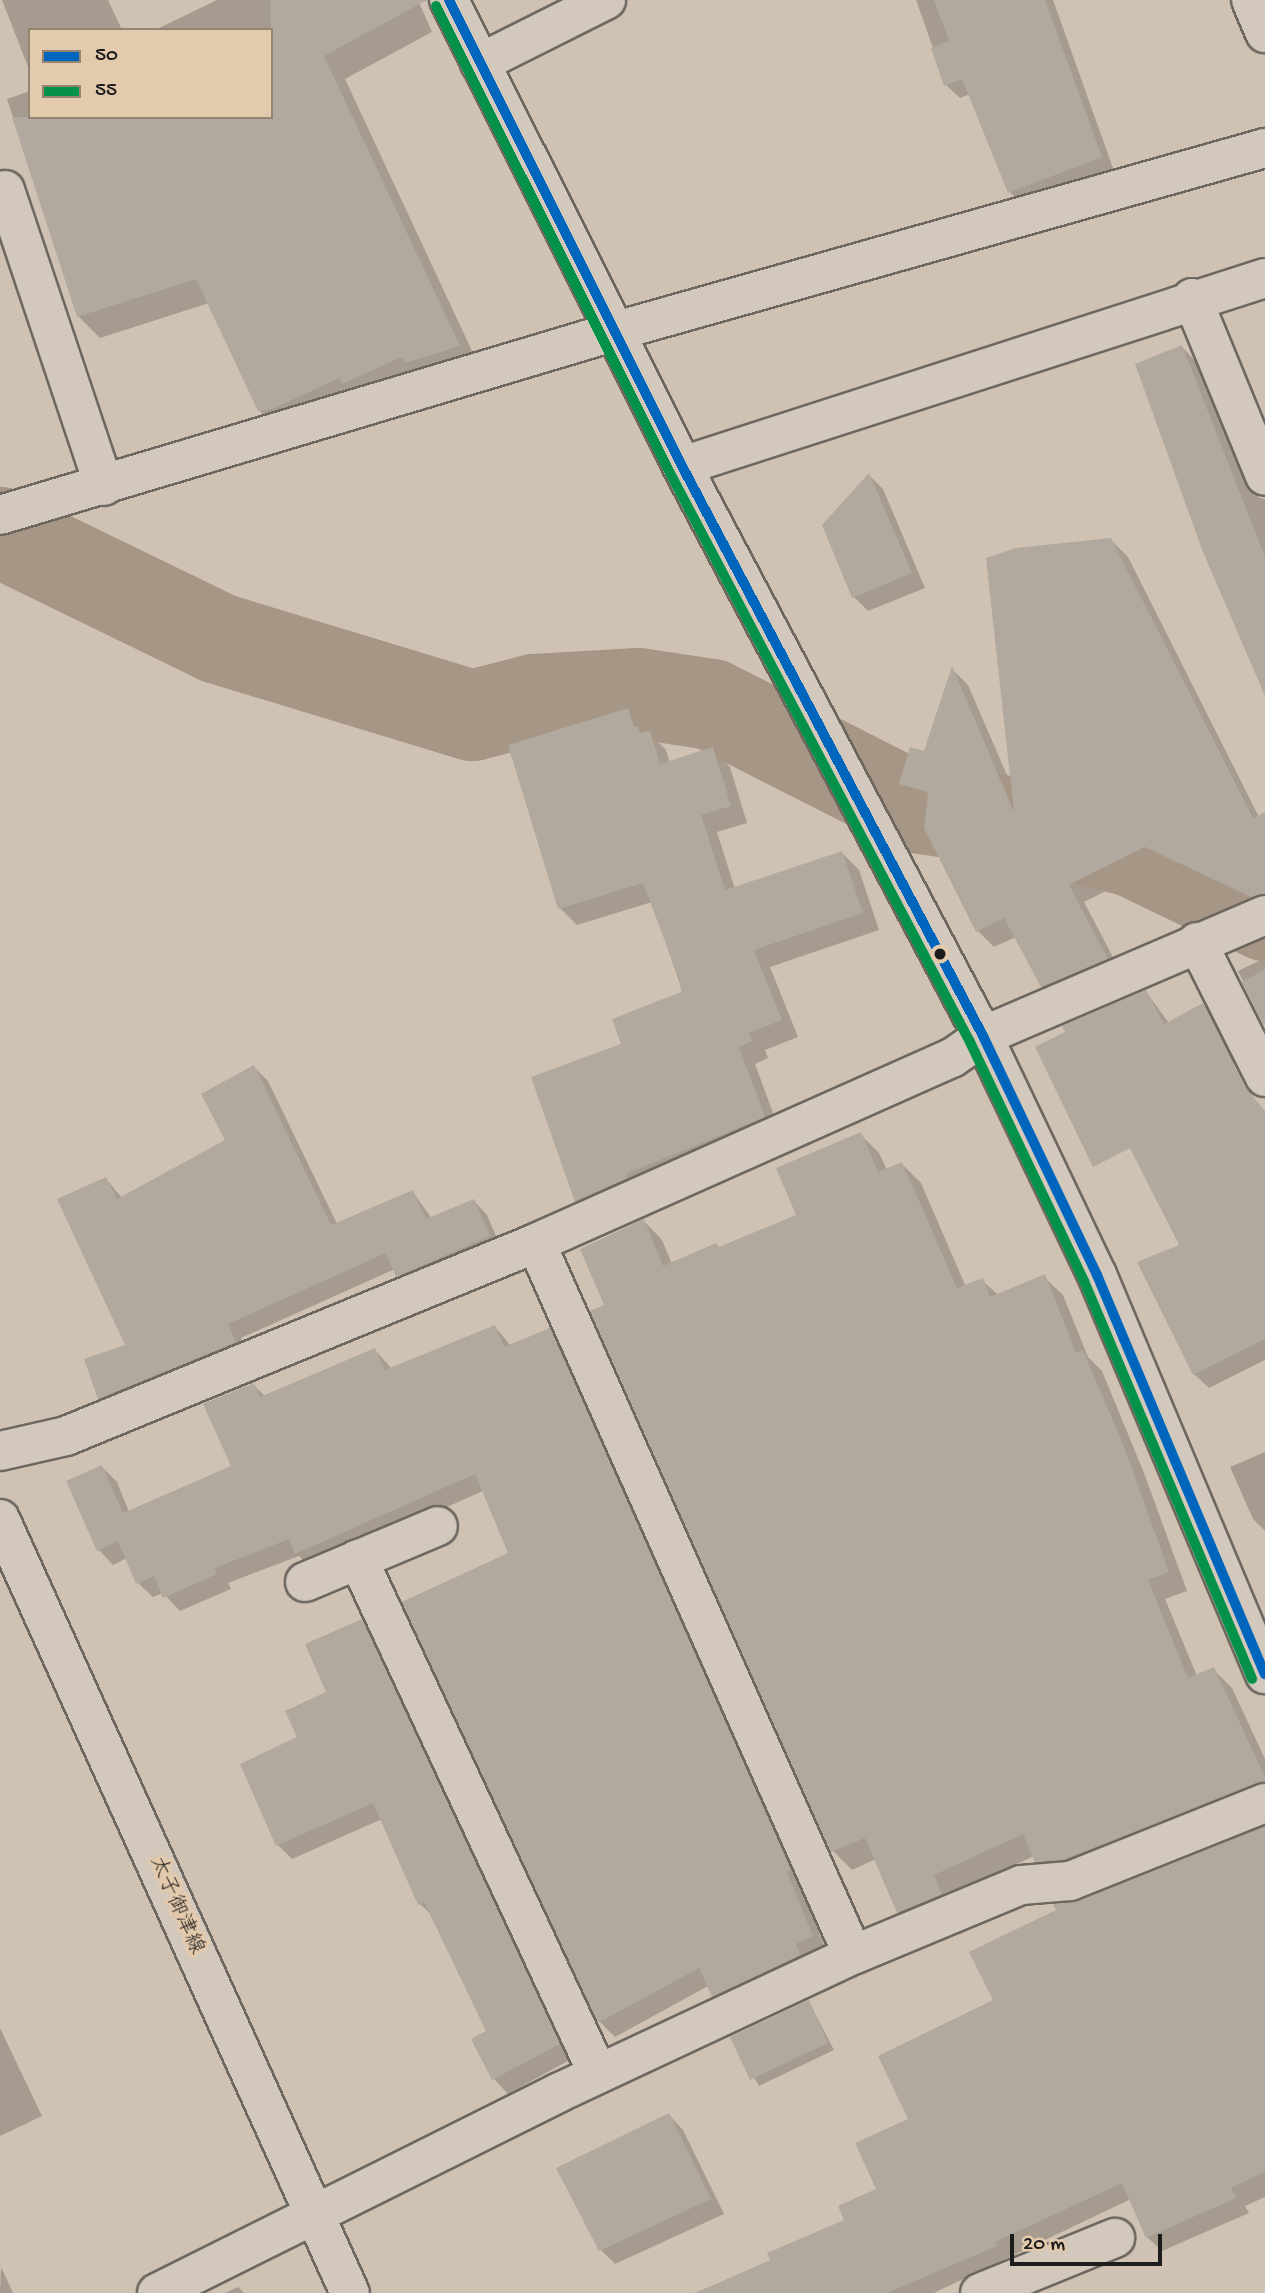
<!DOCTYPE html>
<meta charset="utf-8">
<style>
body{margin:0}
#map{position:relative;width:1265px;height:2293px;overflow:hidden;background:#cfc2b3;font-family:"Gochi Hand","Klee One",sans-serif}
div>[style]{position:absolute}
[style*='--x']{left:calc(var(--x)*1px);top:calc(var(--y)*1px);width:calc(var(--w)*1px);rotate:calc(var(--a)*1deg)}
.shadow>*{inset:0;background:#0003}
.river>*{height:91px;margin:-45.5px;padding:0 45.5px;transform-origin:45.5px;border-radius:45.5px;background:#a59686}
.building>*{inset:0;background:#b1a89e}
.roads{filter:drop-shadow(2px 0 #6d6760) drop-shadow(-2px 0 #6d6760) drop-shadow(0 2px #6d6760) drop-shadow(0 -2px #6d6760)}
.minor>*{height:38px;margin:-19px;padding:0 19px;transform-origin:19px;border-radius:19px;background:#d2c8bc}
.tertiary>*{height:38px;margin:-19px;padding:0 19px;transform-origin:19px;border-radius:19px;background:#d2c8bc}
.primary>*{height:38px;margin:-19px;padding:0 19px;transform-origin:19px;border-radius:19px;background:#d2c8bc}
.bus-1>*{height:10px;margin:-5px;padding:0 5px;transform-origin:5px;border-radius:5px;background:#0065bd}
.bus-2>*{height:10px;margin:-5px;padding:0 5px;transform-origin:5px;border-radius:5px;background:#049149}
.dots>*{width:19px;height:19px;translate:-50% -50%;box-sizing:border-box;border:4px solid #e4caac;border-radius:50%}
span{translate:-50% -50%;white-space:nowrap;text-align:center;line-height:1.15;-webkit-text-stroke:7px #e4caac;paint-order:stroke}
.street-label{font-size:21px;color:#1c1c1c}
.legend{position:absolute;left:28px;top:28px;width:245px;height:91px;box-sizing:border-box;background:#e4caac;border:2px solid #948472;margin:0;padding:9px 12px;list-style:none;font-size:21px;color:#1c1c1c}
.legend li{display:flex;align-items:center;gap:14px;height:35px}
.legend b{width:35px;border:2px solid #948472}
.scale{position:absolute;left:1010px;top:2234px;width:152px;height:32px;box-sizing:border-box;border:4px solid #1c1c1c;border-top:0;padding-left:9px;font-size:21px;line-height:24px;white-space:nowrap;color:#1c1c1c;-webkit-text-stroke:5px #e4caac;paint-order:stroke}
</style>
<div id="map">
<div class="shadow">
<i style="clip-path:polygon(2px 0,108px 0,122px 30px,30px 30px,30px 72px)"></i>
<i style="clip-path:polygon(217px 0,418px 0,432px 32px,345px 79px,480px 368px,281px 433px,259px 410px,209px 303px,100px 338px,78px 316px,7px 99px,30px 91px,30px 117px,271px 117px,271px 30px,155px 30px)"></i>
<i style="clip-path:polygon(916px 0,1053px 0,1114px 171px,1023px 206px,1010px 192px,970px 94px,960px 98px,946px 85px)"></i>
<i style="clip-path:polygon(1182px 347px,1198px 364px,1240px 468px,1252px 480px,1259px 498px,1265px 499px,1265px 691px)"></i>
<i style="clip-path:polygon(869px 475px,883px 489px,925px 588px,868px 611px,854px 597px)"></i>
<i style="clip-path:polygon(1111px 540px,1128px 557px,1259px 817px,1265px 814px,1265px 912px,1162px 863px,1084px 902px,1123px 976px,1059px 1003px,1042px 986px,1016px 937px,994px 947px,978px 931px,928px 804px,917px 801px,901px 784px,925px 753px,952px 669px,968px 685px,1013px 789px)"></i>
<i style="clip-path:polygon(628px 710px,666px 750px,670px 763px,713px 749px,730px 767px,747px 823px,717px 832px,735px 889px,842px 853px,859px 870px,879px 930px,770px 967px,798px 1037px,765px 1050px,768px 1058px,755px 1064px,781px 1135px,594px 1218px,577px 1201px,624px 1045px,683px 993px,652px 902px,577px 925px,560px 908px)"></i>
<i style="clip-path:polygon(1265px 958px,1265px 1024px,1238px 971px)"></i>
<i style="clip-path:polygon(1146px 992px,1169px 1023px,1203px 1005px,1217px 1019px,1238px 1061px,1089px 1139px)"></i>
<i style="clip-path:polygon(254px 1067px,268px 1081px,337px 1224px,413px 1192px,432px 1219px,474px 1201px,487px 1215px,502px 1250px,411px 1290px,395px 1269px,241px 1338px,249px 1356px,113px 1412px,100px 1398px,127px 1346px,106px 1179px,122px 1198px,227px 1141px)"></i>
<i style="clip-path:polygon(1265px 1126px,1265px 1360px,1209px 1388px,1194px 1374px,1181px 1246px)"></i>
<i style="clip-path:polygon(860px 1134px,879px 1153px,887px 1170px,902px 1164px,921px 1183px,966px 1287px,982px 1280px,998px 1295px,1044px 1277px,1063px 1295px,1088px 1357px,1102px 1371px,1144px 1473px,1187px 1591px,1165px 1599px,1197px 1676px,1214px 1670px,1232px 1688px,1265px 1759px,1265px 1807px,1056px 1880px,1034px 1856px,951px 1894px,917px 1931px,899px 1912px,876px 1859px,852px 1870px,833px 1851px,593px 1312px,606px 1306px,644px 1221px,662px 1240px,672px 1264px,720px 1249px,798px 1216px)"></i>
<i style="clip-path:polygon(495px 1327px,511px 1346px,549px 1330px,564px 1345px,805px 1885px,800px 1887px,827px 1952px,728px 2011px,708px 1986px,615px 2037px,600px 2022px,510px 1554px,485px 1490px,311px 1568px,299px 1556px,228px 1583px,231px 1589px,180px 1611px,163px 1593px,153px 1597px,138px 1583px,127px 1558px,113px 1565px,99px 1550px,102px 1467px,117px 1482px,129px 1512px,234px 1467px,253px 1385px,265px 1396px,375px 1350px,392px 1369px)"></i>
<i style="clip-path:polygon(1265px 1452px,1265px 1531px,1253px 1519px,1230px 1467px)"></i>
<i style="clip-path:polygon(361px 1621px,376px 1636px,573px 2058px,508px 2094px,494px 2079px,473px 2040px,488px 2032px,434px 1917px,420px 1904px,382px 1819px,292px 1859px,278px 1845px,300px 1738px,329px 1693px)"></i>
<i style="clip-path:polygon(1265px 1826px,1265px 2197px,1245px 2206px,1249px 2213px,1162px 2251px,1147px 2237px,1131px 2199px,934px 2293px,695px 2293px,773px 2260px,847px 2221px,879px 2190px,910px 2120px,995px 2001px,1079px 1903px)"></i>
<i style="clip-path:polygon(809px 2002px,834px 2050px,759px 2086px,732px 2038px)"></i>
<i style="clip-path:polygon(0 2028px,42px 2116px,0 2136px)"></i>
<i style="clip-path:polygon(669px 2115px,683px 2130px,724px 2214px,615px 2264px,601px 2250px)"></i>
<i style="clip-path:polygon(1px 2267px,13px 2293px,0 2293px)"></i>
<i style="clip-path:polygon(238px 2287px,244px 2293px,225px 2293px)"></i>
</div>
<div class="river">
<i style="--x:0;--y:532;--w:242;--a:25.9"></i>
<i style="--x:218;--y:638;--w:265;--a:16.9"></i>
<i style="--x:472;--y:715;--w:64;--a:-14.5"></i>
<i style="--x:534;--y:699;--w:104;--a:-3.3"></i>
<i style="--x:638;--y:693;--w:74;--a:8.6"></i>
<i style="--x:711;--y:704;--w:228;--a:26.9"></i>
<i style="--x:914;--y:807;--w:96;--a:8.4"></i>
<i style="--x:1009;--y:821;--w:127;--a:13.7"></i>
<i style="--x:1132;--y:851;--w:148;--a:25.7"></i>
</div>
<div class="building">
<i style="clip-path:polygon(271px 0,427px 0,324px 56px,460px 346px,405px 363px,402px 357px,342px 384px,339px 378px,273px 409px,258px 411px,196px 279px,77px 317px,12px 117px,271px 117px)"></i>
<i style="clip-path:polygon(934px 0,1045px 0,1102px 157px,1008px 193px,962px 79px,944px 86px,931px 48px,949px 41px)"></i>
<i style="clip-path:polygon(1182px 345px,1265px 557px,1265px 696px,1203px 552px,1135px 364px)"></i>
<i style="clip-path:polygon(869px 473px,912px 573px,852px 598px,822px 525px)"></i>
<i style="clip-path:polygon(1111px 538px,1253px 818px,1265px 812px,1265px 894px,1251px 897px,1145px 847px,1069px 885px,1108px 959px,1041px 987px,1004px 918px,976px 932px,924px 828px,928px 792px,899px 784px,910px 747px,924px 751px,952px 666px,1014px 812px,986px 558px,1016px 548px)"></i>
<i style="clip-path:polygon(628px 708px,634px 727px,638px 726px,640px 733px,650px 731px,660px 764px,713px 747px,731px 806px,701px 815px,725px 890px,842px 851px,863px 913px,754px 950px,782px 1020px,749px 1033px,752px 1041px,739px 1047px,765px 1117px,626px 1174px,627px 1178px,575px 1202px,531px 1077px,621px 1044px,612px 1019px,681px 992px,680px 981px,643px 883px,558px 909px,508px 745px)"></i>
<i style="clip-path:polygon(1265px 969px,1265px 1023px,1263px 1024px,1242px 982px)"></i>
<i style="clip-path:polygon(1146px 990px,1164px 1024px,1203px 1003px,1245px 1087px,1265px 1111px,1265px 1339px,1193px 1375px,1137px 1262px,1179px 1245px,1130px 1148px,1093px 1167px,1035px 1047px,1065px 1032px,1062px 1026px)"></i>
<i style="clip-path:polygon(254px 1065px,331px 1225px,413px 1190px,426px 1219px,474px 1199px,490px 1236px,396px 1277px,386px 1253px,228px 1324px,236px 1342px,98px 1399px,84px 1359px,125px 1345px,57px 1199px,106px 1177px,117px 1199px,225px 1140px,201px 1094px)"></i>
<i style="clip-path:polygon(861px 1132px,878px 1172px,902px 1162px,957px 1288px,983px 1278px,990px 1297px,1045px 1274px,1076px 1353px,1083px 1350px,1126px 1452px,1169px 1572px,1148px 1580px,1188px 1678px,1214px 1667px,1265px 1777px,1265px 1782px,1065px 1859px,1035px 1862px,1023px 1834px,934px 1875px,942px 1894px,897px 1913px,865px 1838px,831px 1852px,590px 1311px,604px 1305px,580px 1249px,644px 1219px,663px 1266px,716px 1243px,719px 1247px,796px 1215px,776px 1168px)"></i>
<i style="clip-path:polygon(495px 1325px,504px 1347px,550px 1328px,791px 1870px,787px 1872px,813px 1936px,796px 1944px,800px 1955px,712px 1997px,699px 1968px,598px 2023px,402px 1602px,508px 1553px,475px 1474px,295px 1554px,289px 1539px,215px 1568px,217px 1574px,163px 1598px,154px 1576px,136px 1584px,118px 1541px,97px 1551px,66px 1481px,102px 1465px,123px 1513px,231px 1466px,203px 1404px,254px 1383px,260px 1397px,375px 1348px,385px 1370px)"></i>
<i style="clip-path:polygon(362px 1619px,560px 2044px,492px 2080px,471px 2039px,486px 2031px,424px 1902px,418px 1905px,373px 1803px,276px 1846px,240px 1764px,297px 1737px,285px 1711px,326px 1692px,305px 1644px)"></i>
<i style="clip-path:polygon(1265px 1827px,1265px 2172px,1231px 2188px,1236px 2198px,1146px 2238px,1122px 2183px,995px 2242px,997px 2246px,887px 2293px,696px 2293px,770px 2260px,767px 2253px,844px 2220px,838px 2206px,876px 2189px,855px 2143px,908px 2119px,878px 2056px,993px 2000px,969px 1952px,1056px 1910px,1053px 1904px,1078px 1901px)"></i>
<i style="clip-path:polygon(809px 2000px,828px 2043px,750px 2080px,730px 2037px)"></i>
<i style="clip-path:polygon(669px 2113px,711px 2199px,599px 2251px,556px 2168px)"></i>
</div>
<div class="roads">
<div class="minor">
<i style="--x:1251;--y:0;--w:36;--a:67"></i>
<i style="--x:480;--y:63;--w:141;--a:-26.6"></i>
<i style="--x:5;--y:190;--w:312;--a:71.5"></i>
<i style="--x:1192;--y:298;--w:192;--a:67.7"></i>
<i style="--x:682;--y:466;--w:613;--a:-17.87"></i>
<i style="--x:0;--y:515;--w:643;--a:-16.63"></i>
<i style="--x:616;--y:331;--w:674;--a:-15.75"></i>
<i style="--x:1197;--y:942;--w:151;--a:63.3"></i>
<i style="--x:536;--y:1243;--w:779;--a:66"></i>
<i style="--x:0;--y:1451;--w:68;--a:-12.8"></i>
<i style="--x:66;--y:1436;--w:508;--a:-22.32"></i>
<i style="--x:536;--y:1243;--w:455;--a:-24"></i>
<i style="--x:952;--y:1058;--w:38;--a:-35"></i>
<i style="--x:983;--y:1036;--w:307;--a:-23.2"></i>
<i style="--x:358;--y:1559;--w:568;--a:65.01"></i>
<i style="--x:305;--y:1582;--w:144;--a:-22.8"></i>
<i style="--x:157;--y:2293;--w:448;--a:-26.5"></i>
<i style="--x:558;--y:2093;--w:326;--a:-25.1"></i>
<i style="--x:853;--y:1955;--w:182;--a:-22.6"></i>
<i style="--x:1021;--y:1885;--w:49;--a:-4.7"></i>
<i style="--x:1070;--y:1881;--w:210;--a:-21.8"></i>
<i style="--x:980;--y:2293;--w:146;--a:-22.2"></i>
</div>
<div class="tertiary">
<i style="--x:449;--y:0;--w:521;--a:63.43"></i>
<i style="--x:682;--y:466;--w:645;--a:62.16"></i>
<i style="--x:983;--y:1036;--w:265;--a:64.5"></i>
<i style="--x:1097;--y:1275;--w:433;--a:67.2"></i>
</div>
<div class="primary">
<i style="--x:0;--y:1519;--w:849;--a:65.67"></i>
</div>
</div>
<div class="bus-1">
<i style="--x:449;--y:0;--w:521;--a:63.43"></i>
<i style="--x:682;--y:466;--w:645;--a:62.16"></i>
<i style="--x:983;--y:1036;--w:265;--a:64.5"></i>
<i style="--x:1097;--y:1275;--w:433;--a:67.2"></i>
</div>
<div class="bus-2">
<i style="--x:436;--y:6;--w:522;--a:63.39"></i>
<i style="--x:670;--y:473;--w:643;--a:62.2"></i>
<i style="--x:970;--y:1042;--w:265;--a:64.5"></i>
<i style="--x:1084;--y:1281;--w:432;--a:67.1"></i>
</div>
<div class="dots">
<i style="left:940px;top:954px;background:#1c1c1c"></i>
</div>
<div class="street-label">
<span style="left:175px;top:1906px;rotate:66deg">太子御津線</span>
</div>
<ul class="legend">
<li><b style="height:9px;background:#0065bd"></b>50</li>
<li><b style="height:9px;background:#049149"></b>55</li>
</ul>
<div class="scale">20 m</div>
</div>
